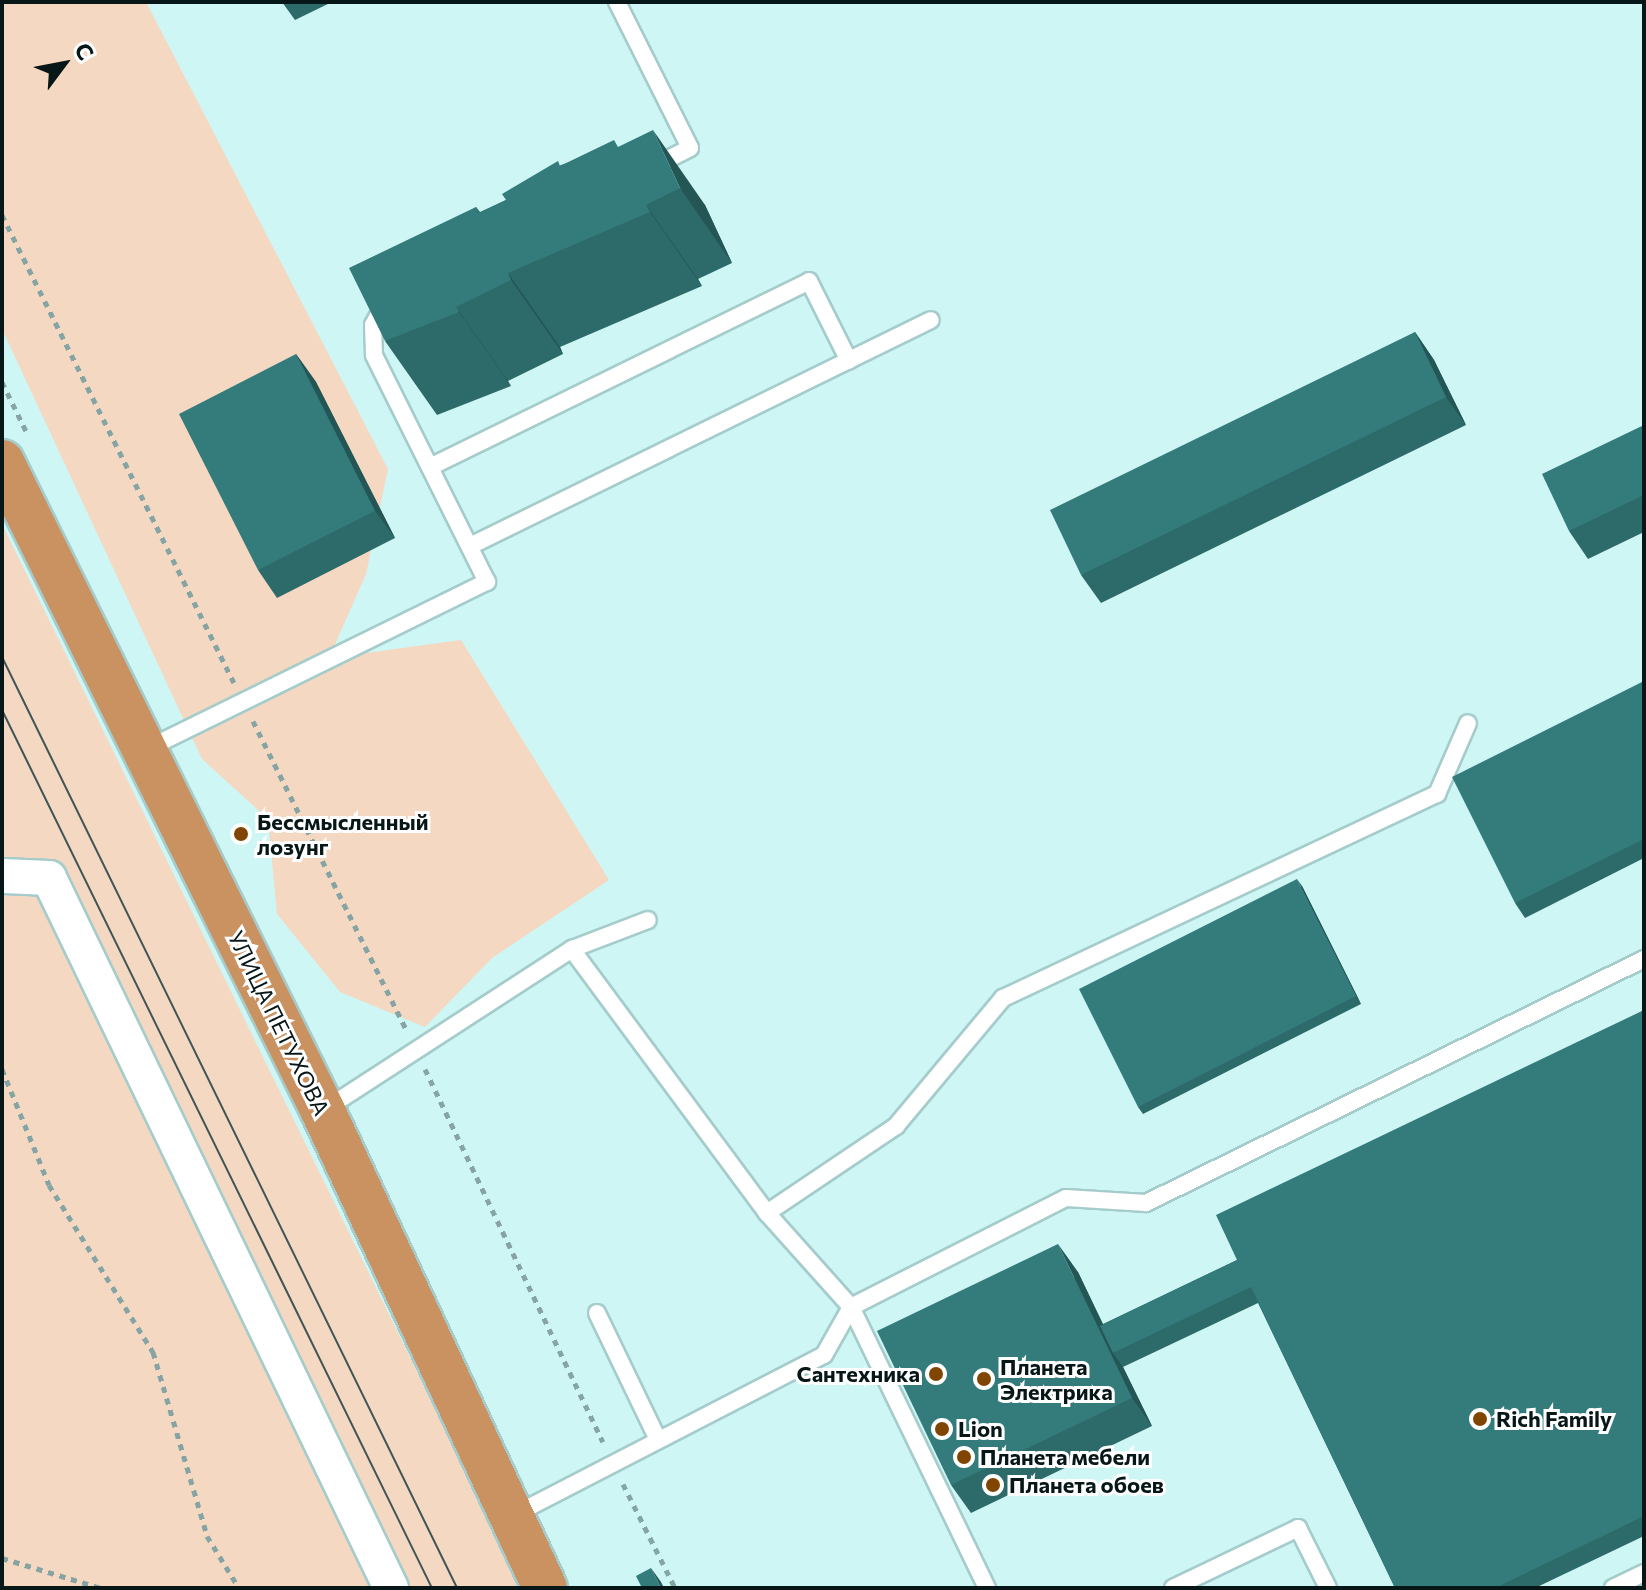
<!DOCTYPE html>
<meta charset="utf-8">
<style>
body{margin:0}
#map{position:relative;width:1646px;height:1590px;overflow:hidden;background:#cef6f5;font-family:Commissioner,sans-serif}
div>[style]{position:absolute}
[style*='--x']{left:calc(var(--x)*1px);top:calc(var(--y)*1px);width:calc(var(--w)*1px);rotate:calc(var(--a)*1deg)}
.green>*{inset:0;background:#f5d8c2}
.path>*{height:5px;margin-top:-2.5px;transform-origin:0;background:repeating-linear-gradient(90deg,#85a4a3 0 6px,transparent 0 12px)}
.roads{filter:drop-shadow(2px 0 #a5cccb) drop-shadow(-2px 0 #a5cccb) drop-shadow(0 2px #a5cccb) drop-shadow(0 -2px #a5cccb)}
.lane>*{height:16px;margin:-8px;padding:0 8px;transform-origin:8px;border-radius:8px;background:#fff}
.street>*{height:34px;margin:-17px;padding:0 17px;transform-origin:17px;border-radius:17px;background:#fff}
.highway>*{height:44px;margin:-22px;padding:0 22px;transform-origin:22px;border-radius:22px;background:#ca9161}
.tram>*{height:2px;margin:-1px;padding:0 1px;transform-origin:1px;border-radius:1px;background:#405656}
.wall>*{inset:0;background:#2d6a6a}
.shaded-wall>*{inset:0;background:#245656}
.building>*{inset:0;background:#347b7b}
.dots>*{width:22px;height:22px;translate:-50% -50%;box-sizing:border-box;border:4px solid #fff;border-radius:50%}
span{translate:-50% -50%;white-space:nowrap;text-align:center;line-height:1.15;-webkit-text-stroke:6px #fff;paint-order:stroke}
.poi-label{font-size:22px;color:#071616;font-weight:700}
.left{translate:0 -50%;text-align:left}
.right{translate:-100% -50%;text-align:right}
.street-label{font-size:22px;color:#071616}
.frame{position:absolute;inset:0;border:4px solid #071616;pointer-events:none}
.north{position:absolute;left:24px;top:24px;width:80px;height:80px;-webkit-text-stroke:6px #fff;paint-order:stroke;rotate:58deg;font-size:22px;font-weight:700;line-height:32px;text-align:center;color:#071616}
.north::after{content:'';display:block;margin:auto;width:28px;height:36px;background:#071616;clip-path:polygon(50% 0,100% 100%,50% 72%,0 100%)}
</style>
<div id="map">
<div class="green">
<i style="clip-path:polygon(2px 2px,146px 2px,388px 469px,366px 574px,329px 658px,461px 640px,609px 880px,492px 958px,425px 1027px,340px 992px,277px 914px,268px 819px,202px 759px,2px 329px)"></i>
<i style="clip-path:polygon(2px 524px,523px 1588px,2px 1588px)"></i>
</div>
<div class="path">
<i style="--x:2;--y:215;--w:522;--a:63.63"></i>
<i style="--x:2;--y:382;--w:59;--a:63.9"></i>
<i style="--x:253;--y:721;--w:346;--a:63.6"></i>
<i style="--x:2;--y:1069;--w:125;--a:67.9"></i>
<i style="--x:49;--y:1185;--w:197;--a:58.1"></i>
<i style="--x:153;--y:1352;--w:192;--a:73.6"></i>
<i style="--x:207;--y:1536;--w:61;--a:58.4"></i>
<i style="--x:425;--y:1069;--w:413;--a:64.5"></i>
<i style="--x:623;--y:1484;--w:116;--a:63.4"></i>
<i style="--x:2;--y:1558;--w:103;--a:16.9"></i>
</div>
<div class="roads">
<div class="lane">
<i style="--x:617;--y:2;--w:163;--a:63.4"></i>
<i style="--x:690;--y:148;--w:39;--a:153"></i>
<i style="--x:430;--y:467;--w:422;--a:-26.1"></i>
<i style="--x:809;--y:281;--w:89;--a:63.4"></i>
<i style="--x:470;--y:546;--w:513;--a:-26.12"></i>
<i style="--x:147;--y:749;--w:379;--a:-26.2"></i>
<i style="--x:487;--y:582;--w:254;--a:-116.5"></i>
<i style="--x:374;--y:355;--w:30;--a:-92"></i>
<i style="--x:373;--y:325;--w:25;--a:-61"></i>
<i style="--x:324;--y:1110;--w:296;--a:-33"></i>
<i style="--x:572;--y:949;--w:81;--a:-20.9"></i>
<i style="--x:767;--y:1213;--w:156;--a:-34"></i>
<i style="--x:896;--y:1126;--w:167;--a:-50.1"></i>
<i style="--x:1003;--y:998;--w:480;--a:-25.2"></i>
<i style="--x:1437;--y:794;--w:77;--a:-66.4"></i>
<i style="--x:597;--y:1313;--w:141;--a:64.3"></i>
<i style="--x:512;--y:1516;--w:351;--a:-27.3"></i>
<i style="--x:824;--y:1355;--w:55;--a:-60.6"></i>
<i style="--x:851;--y:1307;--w:126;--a:-131.8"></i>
<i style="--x:767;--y:1213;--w:328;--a:-126.5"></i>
<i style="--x:987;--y:1588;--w:312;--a:-115.8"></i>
<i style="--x:851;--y:1307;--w:241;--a:-26.9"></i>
<i style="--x:1066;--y:1198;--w:80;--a:3.6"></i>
<i style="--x:1146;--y:1203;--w:555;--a:-26.1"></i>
<i style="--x:1173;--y:1588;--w:139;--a:-25.6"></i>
<i style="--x:1298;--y:1528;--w:67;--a:63.4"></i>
<i style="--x:1613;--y:1588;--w:34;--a:-26"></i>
</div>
<div class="street">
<i style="--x:2;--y:876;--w:47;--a:2.4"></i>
<i style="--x:49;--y:878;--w:788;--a:64.28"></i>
</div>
<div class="highway">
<i style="--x:2;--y:462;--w:724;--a:63.68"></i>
<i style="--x:323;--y:1111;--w:526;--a:65.04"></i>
</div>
</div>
<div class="tram">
<i style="--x:2;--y:657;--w:1036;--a:63.95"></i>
<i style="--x:2;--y:710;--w:978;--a:63.91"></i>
</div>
<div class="wall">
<i style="clip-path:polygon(282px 2px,332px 2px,295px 20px)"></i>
<i style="clip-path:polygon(619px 147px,705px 205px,732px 263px,698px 279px,702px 286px,560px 347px,563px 354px,508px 381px,511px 386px,437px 415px,385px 341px,476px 207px,480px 212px,506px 200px,561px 165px)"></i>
<i style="clip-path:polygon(1415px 332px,1434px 360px,1466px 425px,1101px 603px,1081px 575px)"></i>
<i style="clip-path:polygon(296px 354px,316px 382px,395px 538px,277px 598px,258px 570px)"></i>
<i style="clip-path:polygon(1644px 425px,1644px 532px,1588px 559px,1569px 531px)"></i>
<i style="clip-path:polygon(1644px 681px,1644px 858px,1525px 918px,1515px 903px)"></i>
<i style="clip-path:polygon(1302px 886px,1361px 1004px,1143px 1114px,1138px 1107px)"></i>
<i style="clip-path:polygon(1644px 1010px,1644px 1536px,1535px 1588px,1395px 1588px,1258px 1303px,1123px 1367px,1152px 1426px,971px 1513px,951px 1485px,1078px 1272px,1103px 1324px,1237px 1260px)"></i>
</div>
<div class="shaded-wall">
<i style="clip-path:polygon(653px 130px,705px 205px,732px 263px,680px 188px)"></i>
<i style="clip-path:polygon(646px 205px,698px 279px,702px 286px,650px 212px)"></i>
<i style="clip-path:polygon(508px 273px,560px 347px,563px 354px,511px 280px)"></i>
<i style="clip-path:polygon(456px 307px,508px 381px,511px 386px,459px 312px)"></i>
<i style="clip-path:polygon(1415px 332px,1434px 360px,1466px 425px,1446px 397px)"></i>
<i style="clip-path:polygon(296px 354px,316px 382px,395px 538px,375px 511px)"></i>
<i style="clip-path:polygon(1297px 879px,1302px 886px,1361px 1004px,1356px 996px)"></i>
<i style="clip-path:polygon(1058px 1244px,1078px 1272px,1116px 1352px,1113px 1353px,1123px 1367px,1152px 1426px,1132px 1398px)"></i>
<i style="clip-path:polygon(651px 1568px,661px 1582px,664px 1588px,661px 1588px)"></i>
</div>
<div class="building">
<i style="clip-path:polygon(653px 130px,680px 188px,646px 205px,650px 212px,508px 273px,511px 280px,456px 307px,459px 312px,385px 341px,349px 268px,476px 207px,479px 213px,506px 200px,502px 194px,558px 161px,560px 166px,614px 140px,618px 147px)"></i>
<i style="clip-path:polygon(1415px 332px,1446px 397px,1081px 575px,1050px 510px)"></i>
<i style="clip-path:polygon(296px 354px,375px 511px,258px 570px,179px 414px)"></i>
<i style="clip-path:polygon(1644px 425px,1644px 495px,1569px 531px,1542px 474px)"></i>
<i style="clip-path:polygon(1644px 681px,1644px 839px,1515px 903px,1452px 777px)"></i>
<i style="clip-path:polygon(1297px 879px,1356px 996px,1138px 1107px,1079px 989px)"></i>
<i style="clip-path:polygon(1644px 1010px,1644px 1516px,1495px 1588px,1395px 1588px,1251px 1287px,1113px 1353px,1100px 1326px,1237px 1260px,1216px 1215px)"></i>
<i style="clip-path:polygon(1058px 1244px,1132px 1398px,951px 1485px,877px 1331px)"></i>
<i style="clip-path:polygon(651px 1568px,661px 1588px,642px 1588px,636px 1576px)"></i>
</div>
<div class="dots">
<i style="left:241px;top:834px;background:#804500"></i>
<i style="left:936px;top:1374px;background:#804500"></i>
<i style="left:984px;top:1379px;background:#804500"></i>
<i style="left:1480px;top:1419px;background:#804500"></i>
<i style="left:942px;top:1429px;background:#804500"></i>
<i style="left:964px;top:1457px;background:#804500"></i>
<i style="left:993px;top:1485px;background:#804500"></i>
</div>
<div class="poi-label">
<span class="left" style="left:257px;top:834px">Бессмысленный<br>лозунг</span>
<span class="left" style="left:1000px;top:1379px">Планета<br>Электрика</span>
<span class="right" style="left:920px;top:1374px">Сантехника</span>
<span class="left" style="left:1496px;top:1419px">Rich Family</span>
<span class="left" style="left:958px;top:1429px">Lion</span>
<span class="left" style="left:980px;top:1457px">Планета мебели</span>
<span class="left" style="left:1009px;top:1485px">Планета обоев</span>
</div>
<div class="street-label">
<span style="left:279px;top:1023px;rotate:64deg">УЛИЦА ПЕТУХОВА</span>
</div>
<div class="frame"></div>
<div class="north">С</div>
</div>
